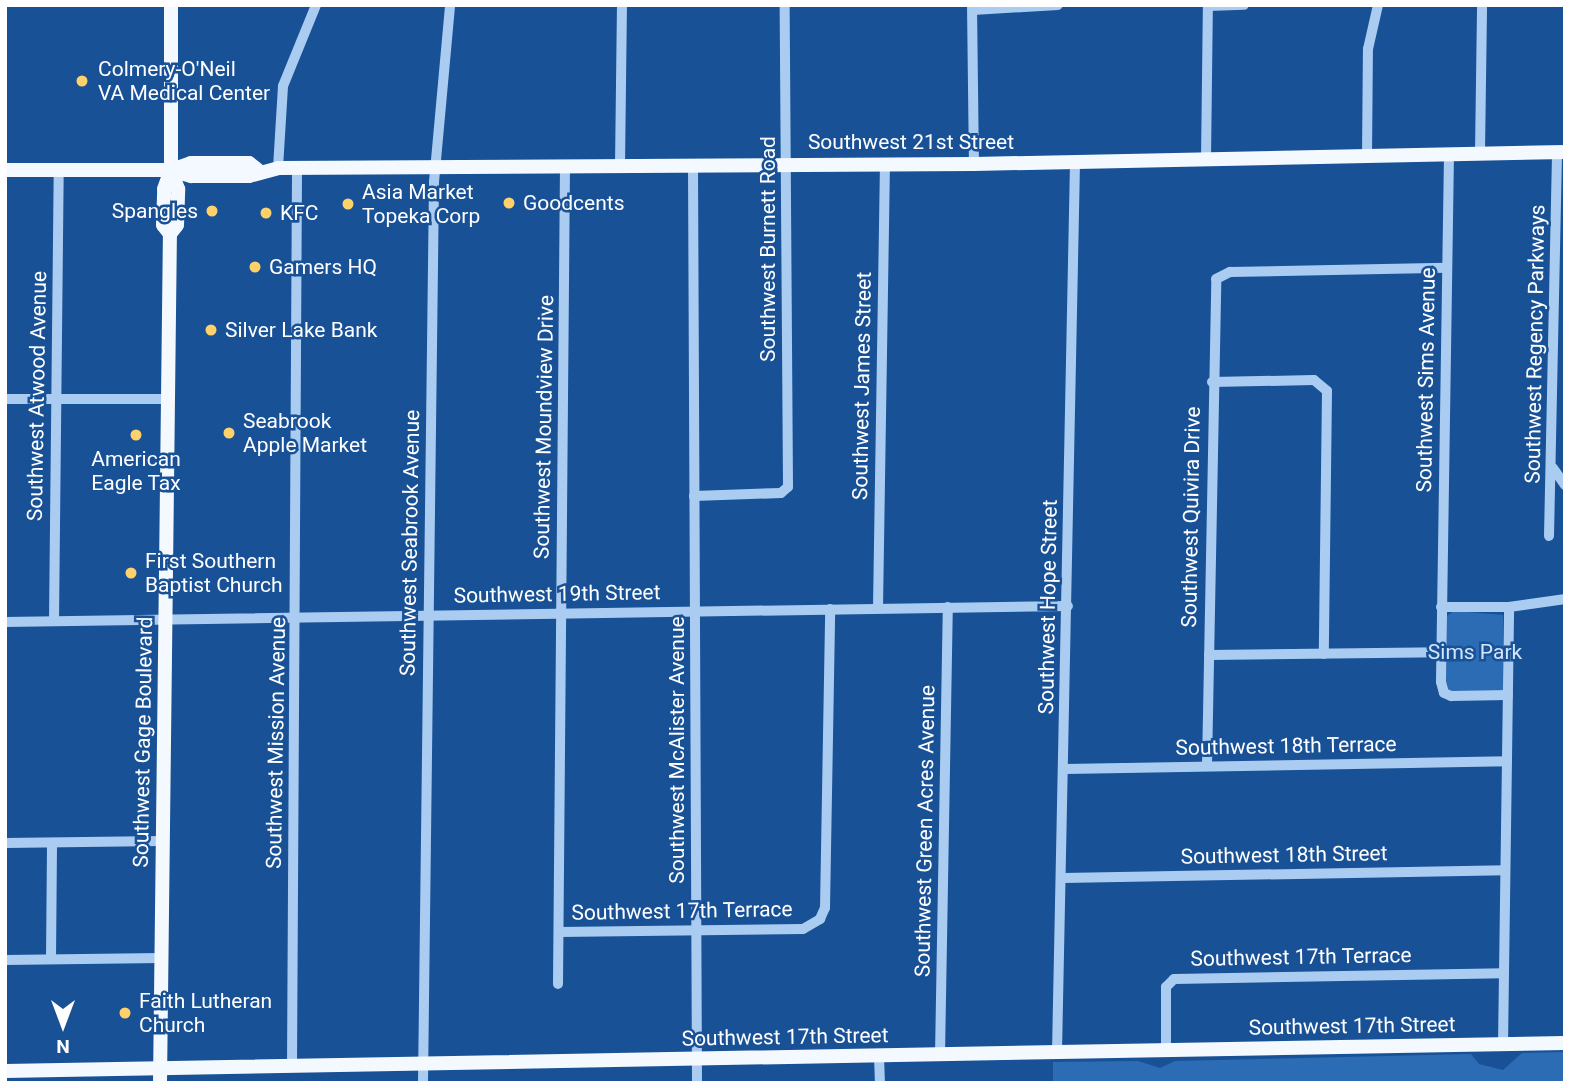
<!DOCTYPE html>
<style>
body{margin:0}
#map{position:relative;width:1570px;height:1088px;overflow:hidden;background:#185196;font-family:Roboto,sans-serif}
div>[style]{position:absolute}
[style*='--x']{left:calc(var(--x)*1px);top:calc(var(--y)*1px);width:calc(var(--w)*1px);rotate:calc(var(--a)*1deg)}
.green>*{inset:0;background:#2c6cb4}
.minor>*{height:10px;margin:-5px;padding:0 5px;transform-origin:5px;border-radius:5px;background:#abccf1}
.major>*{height:14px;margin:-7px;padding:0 7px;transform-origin:7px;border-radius:7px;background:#f4f9ff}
.dots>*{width:19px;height:19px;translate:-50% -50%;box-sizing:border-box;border:4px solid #185196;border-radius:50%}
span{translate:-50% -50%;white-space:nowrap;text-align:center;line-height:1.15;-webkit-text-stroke:5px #185196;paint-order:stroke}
.poi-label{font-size:21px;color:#fff}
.left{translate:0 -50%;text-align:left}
.right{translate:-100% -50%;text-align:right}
.street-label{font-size:21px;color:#fff}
.park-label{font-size:21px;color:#d2e5fb}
.frame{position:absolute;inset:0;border:7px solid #fff;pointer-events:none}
.north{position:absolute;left:28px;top:990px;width:70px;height:70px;-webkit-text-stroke:5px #185196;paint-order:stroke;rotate:180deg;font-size:19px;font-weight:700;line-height:28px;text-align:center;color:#fff}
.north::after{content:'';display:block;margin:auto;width:24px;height:32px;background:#fff;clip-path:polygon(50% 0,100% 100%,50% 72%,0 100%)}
</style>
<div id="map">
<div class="green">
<i style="clip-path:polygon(1454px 611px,1503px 615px,1503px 690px,1450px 692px,1446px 686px,1447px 616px)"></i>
<i style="clip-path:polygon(1565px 1052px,1565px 1083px,1053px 1083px,1053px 1062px,1138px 1061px,1160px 1068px,1175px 1061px,1471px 1054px,1479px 1064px,1503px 1070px,1522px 1053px)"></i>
</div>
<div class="minor">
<i style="--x:972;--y:5;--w:159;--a:89.3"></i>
<i style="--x:1208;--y:6;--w:36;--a:-2"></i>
<i style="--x:973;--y:10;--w:85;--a:-3.4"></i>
<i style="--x:1480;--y:153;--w:148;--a:-89.2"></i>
<i style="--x:1449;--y:154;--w:528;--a:90.87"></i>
<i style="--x:1441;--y:682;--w:11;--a:75"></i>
<i style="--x:1444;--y:693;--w:8;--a:23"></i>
<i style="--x:1451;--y:696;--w:57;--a:-1"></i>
<i style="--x:1367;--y:156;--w:107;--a:-89.5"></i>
<i style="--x:1368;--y:49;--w:45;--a:-77.2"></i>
<i style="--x:1206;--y:160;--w:155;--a:-89.3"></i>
<i style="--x:620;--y:166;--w:161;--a:-89.3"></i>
<i style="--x:693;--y:166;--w:917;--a:89.75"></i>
<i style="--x:278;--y:168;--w:82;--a:-86.5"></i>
<i style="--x:283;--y:86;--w:87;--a:-67.8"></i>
<i style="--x:1212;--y:382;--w:102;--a:-1.1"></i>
<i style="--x:1314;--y:380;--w:17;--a:40"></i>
<i style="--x:1327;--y:391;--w:263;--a:90.7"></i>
<i style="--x:5;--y:399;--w:162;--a:0"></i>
<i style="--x:1553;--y:468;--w:21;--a:55"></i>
<i style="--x:694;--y:496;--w:87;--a:-2"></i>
<i style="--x:781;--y:493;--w:9;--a:-41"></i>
<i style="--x:788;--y:487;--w:482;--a:-90.4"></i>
<i style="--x:1549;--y:536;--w:384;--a:-88.8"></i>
<i style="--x:1441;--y:607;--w:68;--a:0"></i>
<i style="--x:1509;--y:607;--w:57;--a:-8.1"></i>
<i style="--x:878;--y:608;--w:445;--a:-89.1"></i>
<i style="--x:54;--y:621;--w:450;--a:-89.4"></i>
<i style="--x:5;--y:622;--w:1063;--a:-0.86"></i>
<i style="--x:1209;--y:655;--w:232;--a:-0.7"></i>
<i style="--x:1207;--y:766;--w:487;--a:-88.9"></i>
<i style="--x:1216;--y:279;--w:16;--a:-27"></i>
<i style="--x:1230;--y:272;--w:216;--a:-1.1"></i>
<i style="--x:1065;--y:769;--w:442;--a:-1"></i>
<i style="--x:5;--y:843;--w:158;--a:-0.7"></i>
<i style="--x:1063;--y:878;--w:442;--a:-1"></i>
<i style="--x:559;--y:932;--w:244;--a:-0.7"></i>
<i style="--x:803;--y:929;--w:20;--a:-30"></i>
<i style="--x:820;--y:919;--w:12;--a:-66"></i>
<i style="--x:825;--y:908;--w:299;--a:-89"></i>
<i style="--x:51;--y:959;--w:116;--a:-89.5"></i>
<i style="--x:5;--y:960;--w:156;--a:-0.7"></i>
<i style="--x:558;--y:984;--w:818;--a:-89.51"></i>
<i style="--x:1503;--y:1045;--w:438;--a:-89.2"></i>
<i style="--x:1166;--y:1051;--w:64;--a:-90"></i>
<i style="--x:1166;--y:987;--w:11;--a:-45"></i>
<i style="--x:1174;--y:979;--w:330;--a:-1"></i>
<i style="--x:1057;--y:1052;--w:890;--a:-88.84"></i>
<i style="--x:940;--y:1055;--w:448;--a:-89"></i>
<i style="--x:879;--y:1056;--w:27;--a:88"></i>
<i style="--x:292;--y:1067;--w:899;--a:-89.68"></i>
<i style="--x:423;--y:1083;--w:901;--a:-89.3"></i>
<i style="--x:434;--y:182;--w:178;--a:-84.8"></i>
</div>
<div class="major">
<i style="--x:5;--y:170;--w:166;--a:0"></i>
<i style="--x:171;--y:170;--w:21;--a:-19"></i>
<i style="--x:191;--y:163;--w:58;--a:0"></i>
<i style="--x:249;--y:163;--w:11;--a:38"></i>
<i style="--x:171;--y:170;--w:21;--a:17"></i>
<i style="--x:191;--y:176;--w:58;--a:0"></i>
<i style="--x:249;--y:176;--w:30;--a:-15"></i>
<i style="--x:278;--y:168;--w:696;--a:-0.33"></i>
<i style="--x:974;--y:164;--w:591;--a:-1.16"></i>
<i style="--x:170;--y:234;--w:11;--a:-52"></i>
<i style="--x:177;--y:225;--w:36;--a:-88"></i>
<i style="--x:178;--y:189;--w:20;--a:-110"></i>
<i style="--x:171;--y:170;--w:165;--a:-90"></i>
<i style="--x:5;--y:1071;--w:1560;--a:-1.03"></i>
<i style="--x:160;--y:1083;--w:849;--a:-89.33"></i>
<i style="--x:170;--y:234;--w:11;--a:-128"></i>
<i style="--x:163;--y:225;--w:36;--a:-88"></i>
<i style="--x:164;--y:189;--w:20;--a:-70"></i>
</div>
<div class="dots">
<i style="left:82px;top:81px;background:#ffd16a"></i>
<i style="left:509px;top:203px;background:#ffd16a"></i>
<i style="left:348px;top:204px;background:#ffd16a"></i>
<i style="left:212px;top:211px;background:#ffd16a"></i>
<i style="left:266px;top:213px;background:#ffd16a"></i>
<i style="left:255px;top:267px;background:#ffd16a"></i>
<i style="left:211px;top:330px;background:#ffd16a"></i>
<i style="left:229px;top:433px;background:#ffd16a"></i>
<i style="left:136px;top:435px;background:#ffd16a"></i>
<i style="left:131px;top:573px;background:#ffd16a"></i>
<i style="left:125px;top:1013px;background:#ffd16a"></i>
</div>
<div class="poi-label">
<span class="left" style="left:98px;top:81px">Colmery-O'Neil<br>VA Medical Center</span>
<span class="left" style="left:362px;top:204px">Asia Market<br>Topeka Corp</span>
<span class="left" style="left:523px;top:203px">Goodcents</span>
<span class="right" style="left:198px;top:211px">Spangles</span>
<span class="left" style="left:280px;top:213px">KFC</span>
<span class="left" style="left:269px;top:267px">Gamers HQ</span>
<span class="left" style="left:225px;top:330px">Silver Lake Bank</span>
<span class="left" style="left:243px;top:433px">Seabrook<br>Apple Market</span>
<span style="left:136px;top:471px">American<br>Eagle Tax</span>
<span class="left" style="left:145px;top:573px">First Southern<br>Baptist Church</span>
<span class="left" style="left:139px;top:1013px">Faith Lutheran<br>Church</span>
</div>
<div class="street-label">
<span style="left:911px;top:142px">Southwest 21st Street</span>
<span style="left:768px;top:249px;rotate:-90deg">Southwest Burnett Road</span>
<span style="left:1535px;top:344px;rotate:-89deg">Southwest Regency Parkways</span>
<span style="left:1426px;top:380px;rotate:-89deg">Southwest Sims Avenue</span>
<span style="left:862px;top:386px;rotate:-89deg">Southwest James Street</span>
<span style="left:37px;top:396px;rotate:-89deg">Southwest Atwood Avenue</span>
<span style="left:544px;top:427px;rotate:-89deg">Southwest Moundview Drive</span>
<span style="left:1191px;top:517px;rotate:-89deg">Southwest Quivira Drive</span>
<span style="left:410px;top:543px;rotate:-89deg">Southwest Seabrook Avenue</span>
<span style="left:557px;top:594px;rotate:-1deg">Southwest 19th Street</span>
<span style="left:1048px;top:607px;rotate:-89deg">Southwest Hope Street</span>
<span style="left:143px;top:742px;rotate:-89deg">Southwest Gage Boulevard</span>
<span style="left:276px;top:743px;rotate:-89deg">Southwest Mission Avenue</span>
<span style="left:1286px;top:746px;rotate:-1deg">Southwest 18th Terrace</span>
<span style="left:677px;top:750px;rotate:-90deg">Southwest McAlister Avenue</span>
<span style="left:925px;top:831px;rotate:-89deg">Southwest Green Acres Avenue</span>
<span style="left:1284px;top:855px;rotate:-1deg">Southwest 18th Street</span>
<span style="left:682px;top:911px;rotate:-1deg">Southwest 17th Terrace</span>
<span style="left:1301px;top:957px;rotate:-1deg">Southwest 17th Terrace</span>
<span style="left:1352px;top:1026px;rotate:-1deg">Southwest 17th Street</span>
<span style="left:785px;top:1037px;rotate:-1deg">Southwest 17th Street</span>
</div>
<div class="park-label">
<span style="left:1475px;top:652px">Sims Park</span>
</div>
<div class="frame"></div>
<div class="north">N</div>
</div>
